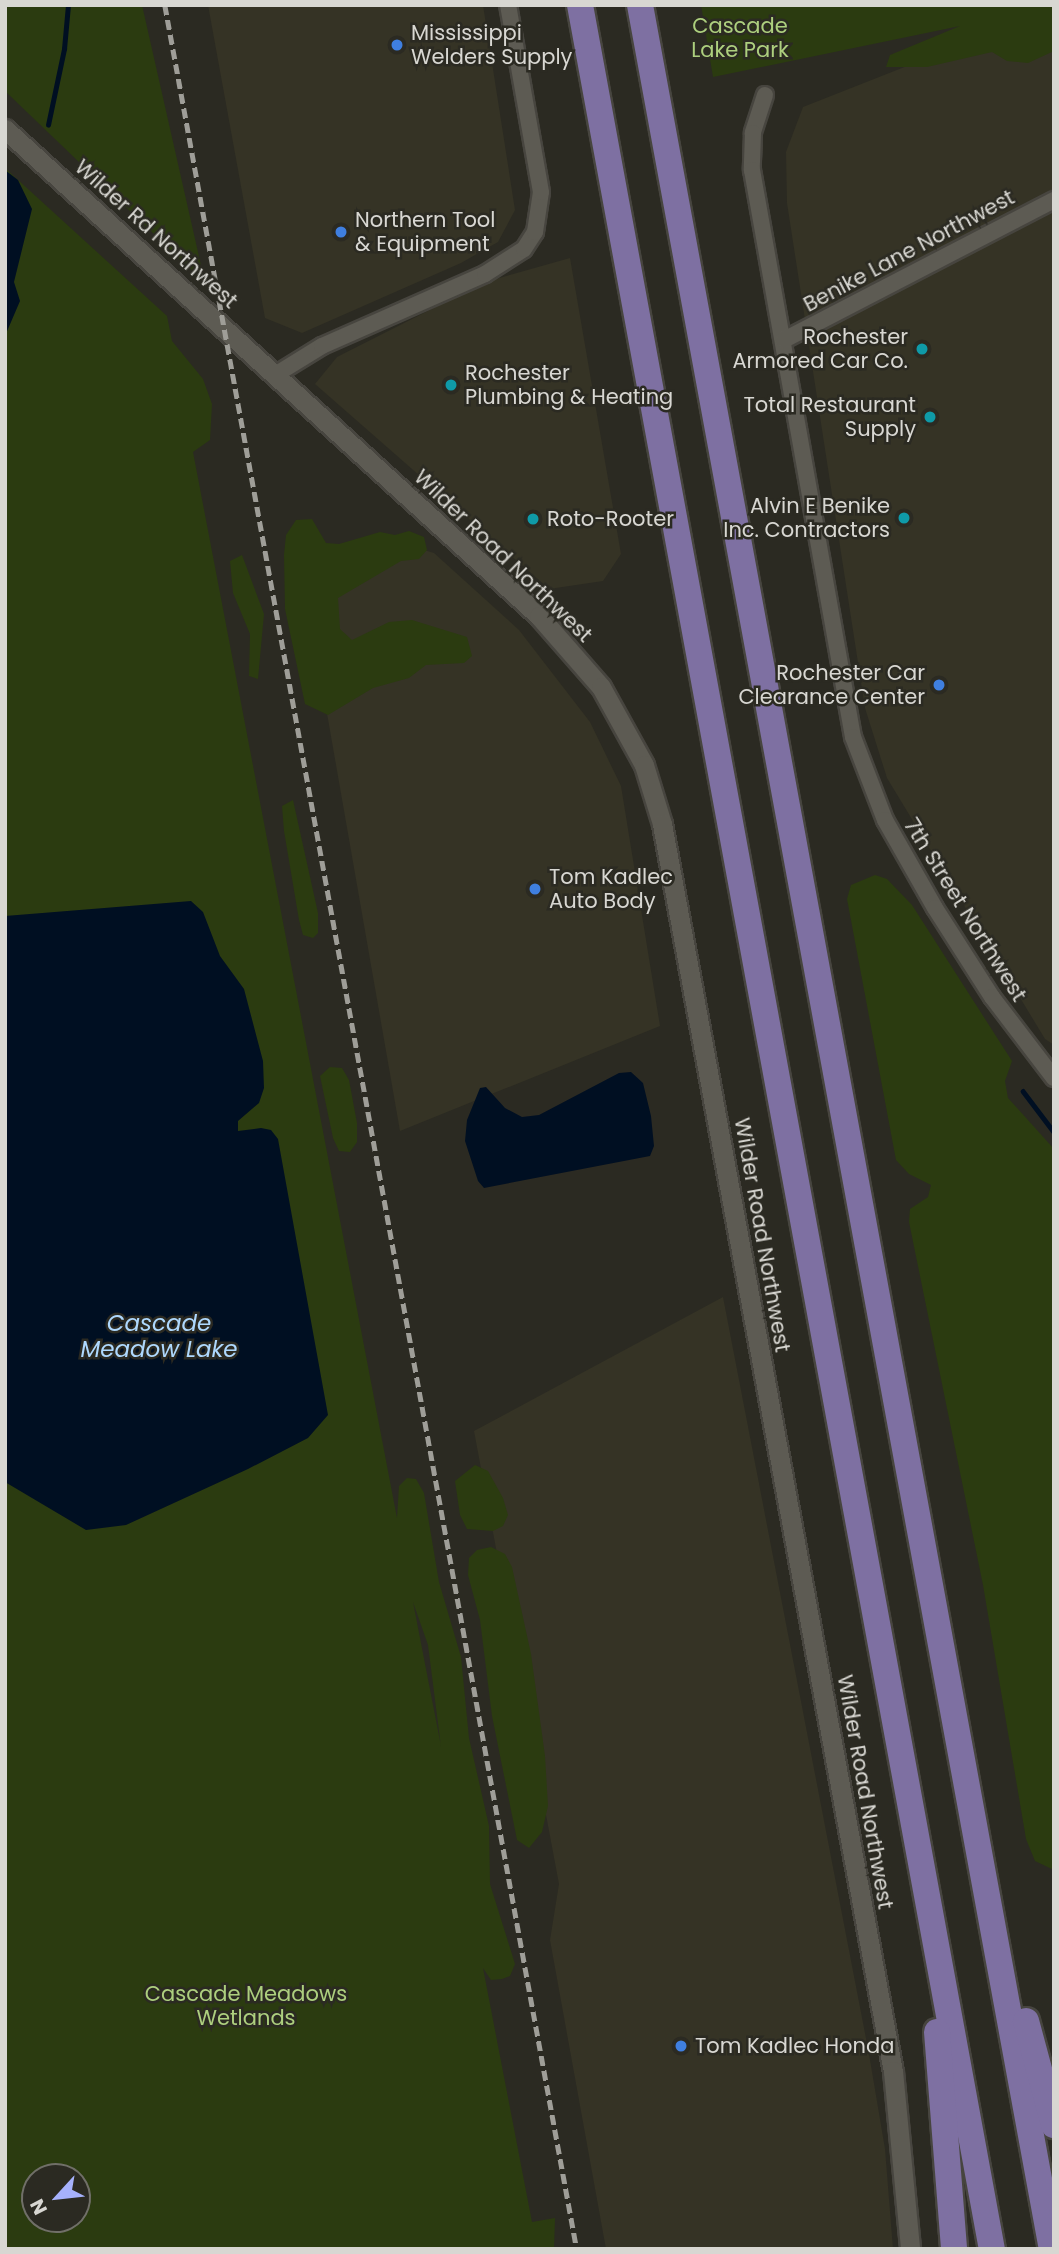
<!DOCTYPE html>
<style>
body{margin:0}
#map{position:relative;width:1059px;height:2254px;overflow:hidden;background:#2b2a22;font-family:Poppins,sans-serif}
div>[style]{position:absolute}
[style*='--x']{left:calc(var(--x)*1px);top:calc(var(--y)*1px);width:calc(var(--w)*1px);rotate:calc(var(--a)*1deg)}
.built>*{inset:0;background:#353325}
.green>*{inset:0;background:#2b3b10}
.water>*{inset:0;background:#000f22}
.stream>*{height:4.5px;margin:-2.25px;padding:0 2.25px;transform-origin:2.25px;border-radius:2.25px;background:#000f22}
.roads{filter:drop-shadow(2px 0 #47453f) drop-shadow(-2px 0 #47453f) drop-shadow(0 2px #47453f) drop-shadow(0 -2px #47453f)}
.minor>*{height:16px;margin:-8px;padding:0 8px;transform-origin:8px;border-radius:8px;background:#5d5b53}
.tertiary>*{height:19px;margin:-9.5px;padding:0 9.5px;transform-origin:9.5px;border-radius:9.5px;background:#5d5b53}
.trunk>*{height:26px;margin:-13px;padding:0 13px;transform-origin:13px;border-radius:13px;background:#7e70a2}
.rail>*{height:4.5px;margin-top:-2.25px;transform-origin:0;background:repeating-linear-gradient(90deg,#9f9e98 0 10px,transparent 0 15px)}
.dots>*{width:19px;height:19px;translate:-50% -50%;box-sizing:border-box;border:4px solid #2b2a22;border-radius:50%}
span{translate:-50% -50%;white-space:nowrap;text-align:center;line-height:1.15;-webkit-text-stroke:5px #2b2a22;paint-order:stroke}
.park-label{font-size:21px;color:#adcf7e}
.poi-label{font-size:21px;color:#d8d7d2}
.left{translate:0 -50%;text-align:left}
.right{translate:-100% -50%;text-align:right}
.street-label{font-size:21px;color:#d8d7d2}
.water-label{font-size:23px;color:#aed8fd;font-style:italic}
.frame{position:absolute;inset:0;border:7px solid #d8d7d2;pointer-events:none}
.north{position:absolute;left:21px;top:2163px;width:70px;height:70px;box-sizing:border-box;background:#2b2a22;border:2px solid #706f68;border-radius:50%;rotate:243deg;font-size:19px;font-weight:700;line-height:28px;text-align:center;color:#d8d7d2}
.north::after{content:'';display:block;margin:auto;width:24px;height:32px;background:#a6b1fc;clip-path:polygon(50% 0,100% 100%,50% 72%,0 100%)}
</style>
<div id="map">
<div class="built">
<i style="clip-path:polygon(208px 5px,483px 5px,515px 210px,498px 242px,461px 263px,302px 333px,265px 318px)"></i>
<i style="clip-path:polygon(1054px 8px,1054px 1045px,1045px 1039px,887px 778px,865px 708px,787px 203px,786px 152px,803px 107px)"></i>
<i style="clip-path:polygon(570px 258px,621px 554px,603px 581px,549px 589px,315px 384px,337px 357px,485px 282px)"></i>
<i style="clip-path:polygon(408px 545px,434px 553px,519px 630px,590px 722px,621px 786px,660px 1026px,400px 1131px,303px 576px)"></i>
<i style="clip-path:polygon(723px 1297px,869px 2054px,885px 2149px,893px 2249px,606px 2249px,550px 1940px,559px 1884px,474px 1431px)"></i>
</div>
<div class="green">
<i style="clip-path:polygon(5px 5px,142px 5px,205px 283px,5px 91px)"></i>
<i style="clip-path:polygon(701px 5px,1054px 5px,1054px 51px,1028px 63px,1007px 61px,992px 52px,927px 67px,886px 67px,890px 55px,960px 26px,713px 77px)"></i>
<i style="clip-path:polygon(evenodd,5px 168px,167px 316px,172px 341px,203px 379px,212px 404px,210px 440px,193px 452px,397px 1518px,399px 1486px,407px 1478px,416px 1479px,424px 1493px,439px 1582px,461px 1657px,469px 1738px,489px 1826px,490px 1884px,515px 1964px,510px 1976px,502px 1979px,491px 1980px,483px 1968px,532px 2222px,555px 2218px,554px 2249px,5px 2249px,5px 168px,413px 1602px,428px 1645px,441px 1747px,441px 1746px,413px 1602px,5px 168px,35px 2177px,77px 2177px,77px 2219px,35px 2219px,35px 2177px)"></i>
<i style="clip-path:polygon(312px 519px,326px 543px,339px 544px,380px 532px,395px 535px,409px 531px,424px 537px,427px 550px,419px 559px,401px 561px,338px 598px,340px 629px,352px 640px,389px 622px,412px 620px,467px 637px,472px 656px,464px 663px,426px 665px,409px 678px,373px 688px,328px 715px,305px 704px,285px 609px,284px 555px,286px 535px,296px 520px)"></i>
<i style="clip-path:polygon(242px 555px,264px 614px,258px 679px,249px 676px,250px 634px,233px 593px,230px 561px)"></i>
<i style="clip-path:polygon(293px 800px,318px 913px,318px 933px,313px 938px,303px 935px,299px 920px,284px 831px,282px 806px)"></i>
<i style="clip-path:polygon(875px 875px,887px 879px,912px 905px,1012px 1061px,1005px 1081px,1008px 1098px,1054px 1149px,1054px 1870px,1035px 1861px,1026px 1839px,983px 1585px,909px 1222px,910px 1209px,928px 1197px,931px 1185px,909px 1174px,896px 1160px,847px 899px,851px 885px)"></i>
<i style="clip-path:polygon(330px 1067px,342px 1068px,349px 1080px,357px 1123px,357px 1142px,350px 1152px,339px 1151px,333px 1138px,320px 1076px)"></i>
<i style="clip-path:polygon(475px 1465px,488px 1471px,503px 1498px,508px 1515px,503px 1526px,493px 1531px,467px 1529px,460px 1515px,455px 1481px)"></i>
<i style="clip-path:polygon(491px 1547px,505px 1554px,512px 1567px,531px 1654px,545px 1756px,548px 1806px,542px 1832px,529px 1848px,517px 1840px,492px 1716px,480px 1620px,468px 1575px,469px 1558px,477px 1550px)"></i>
</div>
<div class="water">
<i style="clip-path:polygon(5px 170px,18px 180px,32px 209px,14px 282px,20px 301px,5px 336px)"></i>
<i style="clip-path:polygon(191px 901px,203px 912px,220px 956px,244px 989px,263px 1061px,264px 1088px,259px 1103px,238px 1121px,238px 1131px,261px 1128px,271px 1130px,278px 1139px,328px 1415px,308px 1438px,248px 1469px,126px 1525px,86px 1530px,5px 1482px,5px 916px)"></i>
<i style="clip-path:polygon(631px 1072px,643px 1083px,651px 1116px,654px 1146px,650px 1156px,484px 1188px,478px 1181px,465px 1141px,467px 1120px,480px 1088px,486px 1087px,505px 1108px,522px 1117px,539px 1115px,619px 1073px)"></i>
</div>
<div class="stream">
<i style="--x:48;--y:125;--w:78;--a:-78.1"></i>
<i style="--x:64;--y:49;--w:44;--a:-84.8"></i>
<i style="--x:1023;--y:1091;--w:51;--a:52.9"></i>
</div>
<div class="roads">
<div class="minor">
<i style="--x:765;--y:95;--w:40;--a:108"></i>
<i style="--x:753;--y:133;--w:37;--a:92"></i>
<i style="--x:752;--y:170;--w:576;--a:79.9"></i>
<i style="--x:853;--y:737;--w:89;--a:68.9"></i>
<i style="--x:885;--y:820;--w:101;--a:60.4"></i>
<i style="--x:935;--y:908;--w:106;--a:57.4"></i>
<i style="--x:992;--y:997;--w:102;--a:52.6"></i>
<i style="--x:784;--y:340;--w:304;--a:-27.4"></i>
<i style="--x:275;--y:375;--w:55;--a:-31.7"></i>
<i style="--x:322;--y:346;--w:178;--a:-23.8"></i>
<i style="--x:485;--y:274;--w:46;--a:-32.7"></i>
<i style="--x:524;--y:249;--w:20;--a:-57"></i>
<i style="--x:535;--y:232;--w:40;--a:-81.5"></i>
<i style="--x:541;--y:192;--w:190;--a:-100"></i>
</div>
<div class="tertiary">
<i style="--x:5;--y:129;--w:723;--a:42.36"></i>
<i style="--x:539;--y:616;--w:94;--a:48.9"></i>
<i style="--x:601;--y:687;--w:89;--a:61.1"></i>
<i style="--x:644;--y:765;--w:62;--a:73"></i>
<i style="--x:662;--y:824;--w:1268;--a:79.51"></i>
<i style="--x:893;--y:2071;--w:179;--a:84.5"></i>
</div>
<div class="trunk">
<i style="--x:580;--y:5;--w:2282;--a:79.6"></i>
<i style="--x:640;--y:5;--w:2282;--a:79.6"></i>
<i style="--x:1026;--y:2021;--w:108;--a:74.9"></i>
<i style="--x:937;--y:2032;--w:218;--a:85.5"></i>
</div>
</div>
<div class="rail">
<i style="--x:165;--y:5;--w:2282;--a:79.6"></i>
</div>
<div class="dots">
<i style="left:397px;top:45px;background:#3f7fe0"></i>
<i style="left:341px;top:232px;background:#3f7fe0"></i>
<i style="left:922px;top:349px;background:#0f9aa8"></i>
<i style="left:451px;top:385px;background:#0f9aa8"></i>
<i style="left:930px;top:417px;background:#0f9aa8"></i>
<i style="left:904px;top:518px;background:#0f9aa8"></i>
<i style="left:533px;top:519px;background:#0f9aa8"></i>
<i style="left:939px;top:685px;background:#3f7fe0"></i>
<i style="left:535px;top:889px;background:#3f7fe0"></i>
<i style="left:681px;top:2046px;background:#3f7fe0"></i>
</div>
<div class="park-label">
<span style="left:740px;top:38px">Cascade<br>Lake Park</span>
<span style="left:246px;top:2006px">Cascade Meadows<br>Wetlands</span>
</div>
<div class="poi-label">
<span class="left" style="left:411px;top:45px">Mississippi<br>Welders Supply</span>
<span class="left" style="left:355px;top:232px">Northern Tool<br>&amp; Equipment</span>
<span class="right" style="left:908px;top:349px">Rochester<br>Armored Car Co.</span>
<span class="left" style="left:465px;top:385px">Rochester<br>Plumbing &amp; Heating</span>
<span class="right" style="left:916px;top:417px">Total Restaurant<br>Supply</span>
<span class="right" style="left:890px;top:518px">Alvin E Benike<br>Inc. Contractors</span>
<span class="left" style="left:547px;top:519px">Roto-Rooter</span>
<span class="right" style="left:925px;top:685px">Rochester Car<br>Clearance Center</span>
<span class="left" style="left:549px;top:889px">Tom Kadlec<br>Auto Body</span>
<span class="left" style="left:695px;top:2046px">Tom Kadlec Honda</span>
</div>
<div class="street-label">
<span style="left:156px;top:234px;rotate:42deg">Wilder Rd Northwest</span>
<span style="left:909px;top:251px;rotate:-28deg">Benike Lane Northwest</span>
<span style="left:503px;top:556px;rotate:44deg">Wilder Road Northwest</span>
<span style="left:965px;top:910px;rotate:58deg">7th Street Northwest</span>
<span style="left:762px;top:1235px;rotate:80deg">Wilder Road Northwest</span>
<span style="left:865px;top:1792px;rotate:80deg">Wilder Road Northwest</span>
</div>
<div class="water-label">
<span style="left:159px;top:1336px">Cascade<br>Meadow Lake</span>
</div>
<div class="frame"></div>
<div class="north">N</div>
</div>
